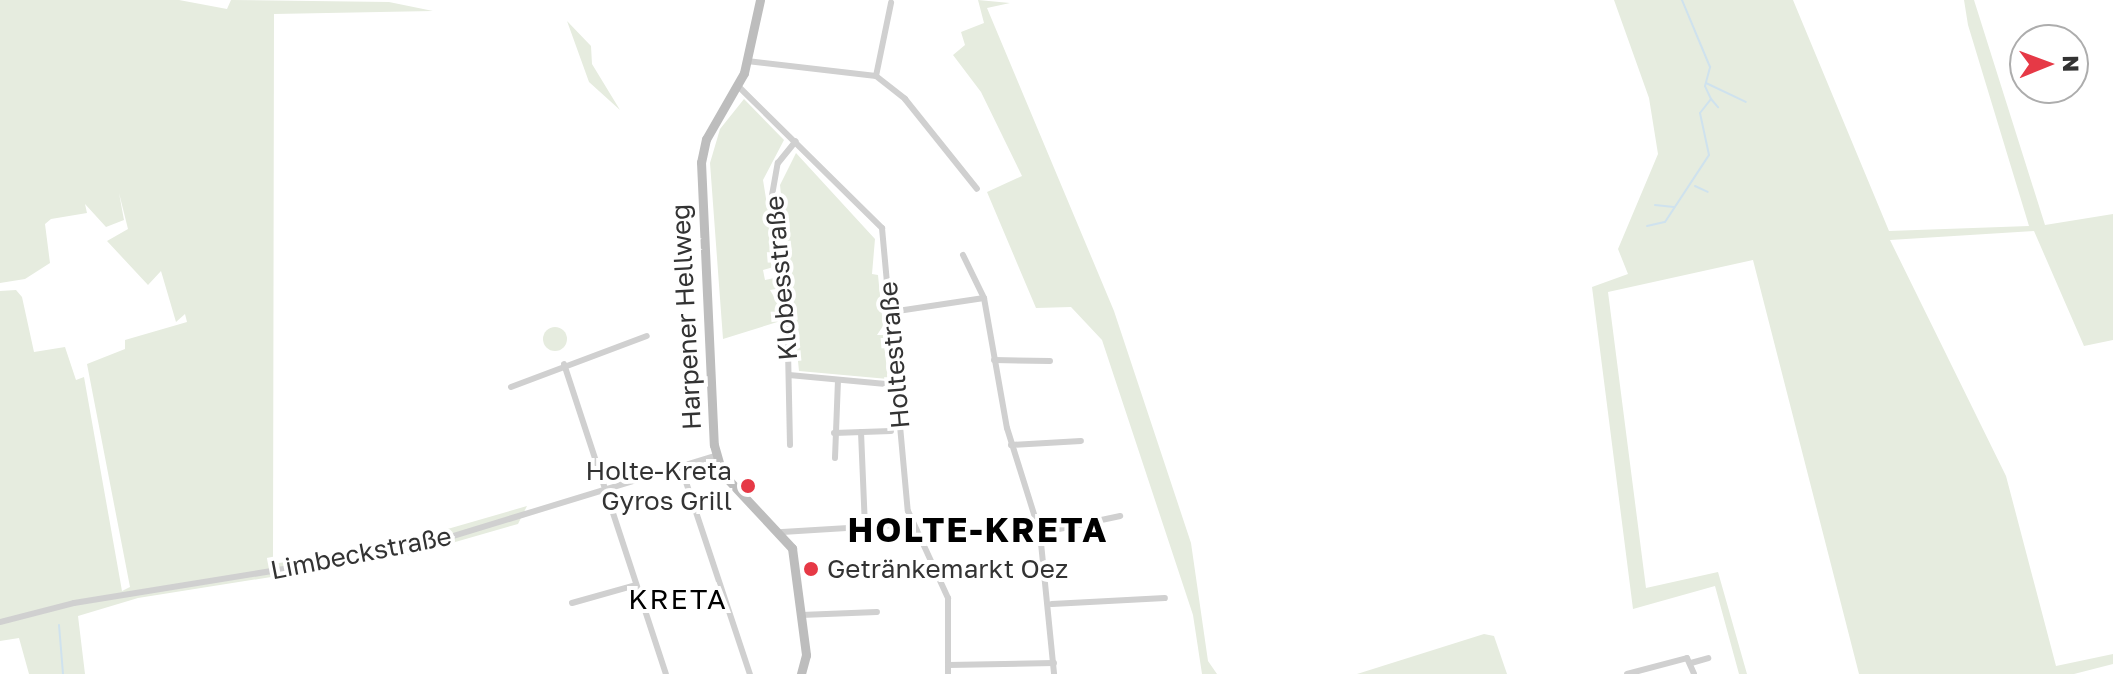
<!DOCTYPE html>
<meta charset="utf-8">
<style>
body{margin:0}
#map{position:relative;width:2113px;height:674px;overflow:hidden;background:#fff;font-family:"Golos Text",sans-serif}
div>[style]{position:absolute}
[style*='--x']{left:calc(var(--x)*1px);top:calc(var(--y)*1px);width:calc(var(--w)*1px);rotate:calc(var(--a)*1deg)}
.green>*{inset:0;background:#e6ecdf}
.round{border-radius:50%}
.stream>*{height:2px;margin:-1px;padding:0 1px;transform-origin:1px;border-radius:1px;background:#cfe2ee}
.street>*{height:6px;margin:-3px;padding:0 3px;transform-origin:3px;border-radius:3px;background:#d0d0d0}
.secondary>*{height:9px;margin:-4.5px;padding:0 4.5px;transform-origin:4.5px;border-radius:4.5px;background:#bdbdbd}
.dots>*{width:22px;height:22px;translate:-50% -50%;box-sizing:border-box;border:4px solid #fff;border-radius:50%}
span{translate:-50% -50%;white-space:nowrap;text-align:center;line-height:1.15;-webkit-text-stroke:8px #fff;paint-order:stroke}
.street-label{font-size:26px;color:#333}
.poi-label{font-size:26px;color:#333}
.right{translate:-100% -50%;text-align:right}
.left{translate:0 -50%;text-align:left}
.neighbourhood-label{font-size:28px;color:#000;letter-spacing:2px}
.district-label{font-size:34px;color:#000;font-weight:700;letter-spacing:2px}
.north{position:absolute;left:2009px;top:24px;width:80px;height:80px;box-sizing:border-box;background:#fff;border:2px solid #adadad;border-radius:50%;rotate:89deg;font-size:22px;font-weight:700;line-height:32px;text-align:center;color:#333}
.north::after{content:'';display:block;margin:auto;width:28px;height:36px;background:#e63946;clip-path:polygon(50% 0,100% 100%,50% 72%,0 100%)}
</style>
<div id="map">
<div class="green">
<i style="clip-path:polygon(0 0,179px 0,227px 9px,231px 0,389px 2px,433px 11px,274px 14px,273px 564px,399px 543px,527px 506px,518px 524px,410px 555px,138px 598px,78px 616px,85px 674px,29px 674px,19px 638px,0 641px,0 291px,16px 290px,22px 297px,34px 352px,65px 347px,76px 380px,84px 377px,122px 591px,130px 587px,87px 364px,125px 349px,125px 340px,187px 322px,185px 314px,176px 322px,161px 271px,148px 285px,107px 241px,128px 229px,119px 193px,124px 220px,106px 227px,85px 204px,87px 213px,51px 219px,45px 224px,50px 263px,25px 279px,0 283px)"></i>
<i style="clip-path:polygon(978px 0,1010px 3px,987px 8px,1114px 311px,1191px 543px,1208px 661px,1217px 674px,1202px 674px,1193px 615px,1102px 340px,1071px 307px,1036px 308px,987px 192px,1022px 176px,981px 92px,953px 55px,965px 45px,961px 32px,984px 23px)"></i>
<i style="clip-path:polygon(1614px 0,1793px 0,1889px 231px,2029px 226px,1968px 25px,1964px 0,1974px 0,2045px 225px,2113px 214px,2113px 340px,2084px 346px,2034px 231px,1890px 240px,2006px 476px,2056px 666px,2113px 654px,2113px 664px,2074px 674px,1859px 674px,1753px 260px,1608px 292px,1646px 588px,1718px 572px,1747px 674px,1739px 674px,1715px 586px,1633px 609px,1592px 287px,1628px 274px,1618px 249px,1658px 154px,1649px 98px)"></i>
<i style="clip-path:polygon(567px 21px,591px 46px,592px 64px,620px 110px,589px 82px)"></i>
<i style="clip-path:polygon(744px 99px,784px 140px,763px 180px,777px 266px,763px 270px,765px 280px,779px 277px,782px 288px,770px 290px,787px 319px,723px 339px,710px 163px,720px 129px)"></i>
<i style="clip-path:polygon(796px 153px,875px 239px,872px 274px,878px 275px,883px 326px,877px 335px,883px 335px,888px 379px,799px 371px,780px 185px)"></i>
<i class="round" style="left:543px;top:327px;width:24px;height:24px"></i>
<i style="clip-path:polygon(1484px 634px,1494px 636px,1507px 674px,1357px 674px)"></i>
</div>
<div class="stream">
<i style="--x:1706;--y:83;--w:44;--a:25.4"></i>
<i style="--x:1711;--y:99;--w:11;--a:49"></i>
<i style="--x:1695;--y:186;--w:14;--a:25"></i>
<i style="--x:1655;--y:205;--w:19;--a:6"></i>
<i style="--x:1647;--y:226;--w:18;--a:-13"></i>
<i style="--x:1665;--y:222;--w:80;--a:-56.7"></i>
<i style="--x:1709;--y:155;--w:43;--a:-102.1"></i>
<i style="--x:1700;--y:113;--w:18;--a:-52"></i>
<i style="--x:1711;--y:99;--w:14;--a:-115"></i>
<i style="--x:1705;--y:86;--w:20;--a:-75"></i>
<i style="--x:1710;--y:67;--w:73;--a:-112.7"></i>
<i style="--x:59;--y:625;--w:49;--a:85.3"></i>
</div>
<div class="street">
<i style="--x:747;--y:61;--w:130;--a:6.6"></i>
<i style="--x:876;--y:76;--w:37;--a:38"></i>
<i style="--x:905;--y:99;--w:115;--a:51.3"></i>
<i style="--x:876;--y:76;--w:75;--a:-78.4"></i>
<i style="--x:739;--y:87;--w:201;--a:44.6"></i>
<i style="--x:882;--y:228;--w:284;--a:84.8"></i>
<i style="--x:908;--y:511;--w:96;--a:65.3"></i>
<i style="--x:948;--y:598;--w:76;--a:90"></i>
<i style="--x:963;--y:255;--w:48;--a:64"></i>
<i style="--x:984;--y:298;--w:132;--a:80"></i>
<i style="--x:1007;--y:428;--w:110;--a:72.6"></i>
<i style="--x:1040;--y:533;--w:142;--a:84.3"></i>
<i style="--x:891;--y:312;--w:94;--a:-8.6"></i>
<i style="--x:994;--y:360;--w:56;--a:1"></i>
<i style="--x:564;--y:364;--w:326;--a:71.8"></i>
<i style="--x:789;--y:375;--w:108;--a:5.3"></i>
<i style="--x:511;--y:387;--w:145;--a:-20.6"></i>
<i style="--x:861;--y:432;--w:94;--a:87.6"></i>
<i style="--x:834;--y:433;--w:57;--a:-2"></i>
<i style="--x:790;--y:445;--w:145;--a:-91.2"></i>
<i style="--x:787;--y:300;--w:100;--a:-99.2"></i>
<i style="--x:771;--y:201;--w:39;--a:-80"></i>
<i style="--x:778;--y:163;--w:28;--a:-51"></i>
<i style="--x:1011;--y:445;--w:70;--a:-3.3"></i>
<i style="--x:835;--y:458;--w:77;--a:-87.8"></i>
<i style="--x:681;--y:467;--w:218;--a:71.6"></i>
<i style="--x:782;--y:532;--w:129;--a:-3.5"></i>
<i style="--x:1040;--y:533;--w:82;--a:-12"></i>
<i style="--x:572;--y:603;--w:66;--a:-15.7"></i>
<i style="--x:1052;--y:604;--w:113;--a:-3"></i>
<i style="--x:801;--y:615;--w:76;--a:-2.3"></i>
<i style="--x:0;--y:622;--w:76;--a:-14.4"></i>
<i style="--x:74;--y:603;--w:344;--a:-9.2"></i>
<i style="--x:414;--y:548;--w:315;--a:-17"></i>
<i style="--x:1691;--y:663;--w:18;--a:-16"></i>
<i style="--x:948;--y:665;--w:106;--a:-1.1"></i>
<i style="--x:1627;--y:674;--w:62;--a:-14.9"></i>
<i style="--x:1687;--y:658;--w:17;--a:66"></i>
</div>
<div class="secondary">
<i style="--x:760;--y:0;--w:75;--a:102.4"></i>
<i style="--x:744;--y:73;--w:76;--a:119.9"></i>
<i style="--x:706;--y:139;--w:24;--a:102"></i>
<i style="--x:701;--y:162;--w:283;--a:87.4"></i>
<i style="--x:714;--y:445;--w:29;--a:74"></i>
<i style="--x:722;--y:473;--w:103;--a:47"></i>
<i style="--x:792;--y:548;--w:108;--a:82.5"></i>
<i style="--x:806;--y:655;--w:20;--a:105"></i>
</div>
<div class="dots">
<i style="left:748px;top:486px;background:#e63946"></i>
<i style="left:811px;top:569px;background:#e63946"></i>
</div>
<div class="street-label">
<span style="left:781px;top:278px;rotate:-95deg">Klobesstraße</span>
<span style="left:686px;top:317px;rotate:-93deg">Harpener Hellweg</span>
<span style="left:894px;top:355px;rotate:-95deg">Holtestraße</span>
<span style="left:361px;top:553px;rotate:-11deg">Limbeckstraße</span>
</div>
<div class="poi-label">
<span class="right" style="left:732px;top:486px">Holte-Kreta<br>Gyros Grill</span>
<span class="left" style="left:827px;top:569px">Getränkemarkt Oez</span>
</div>
<div class="neighbourhood-label">
<span style="left:678px;top:599px">KRETA</span>
</div>
<div class="district-label">
<span style="left:978px;top:530px">HOLTE-KRETA</span>
</div>
<div class="north">N</div>
</div>
